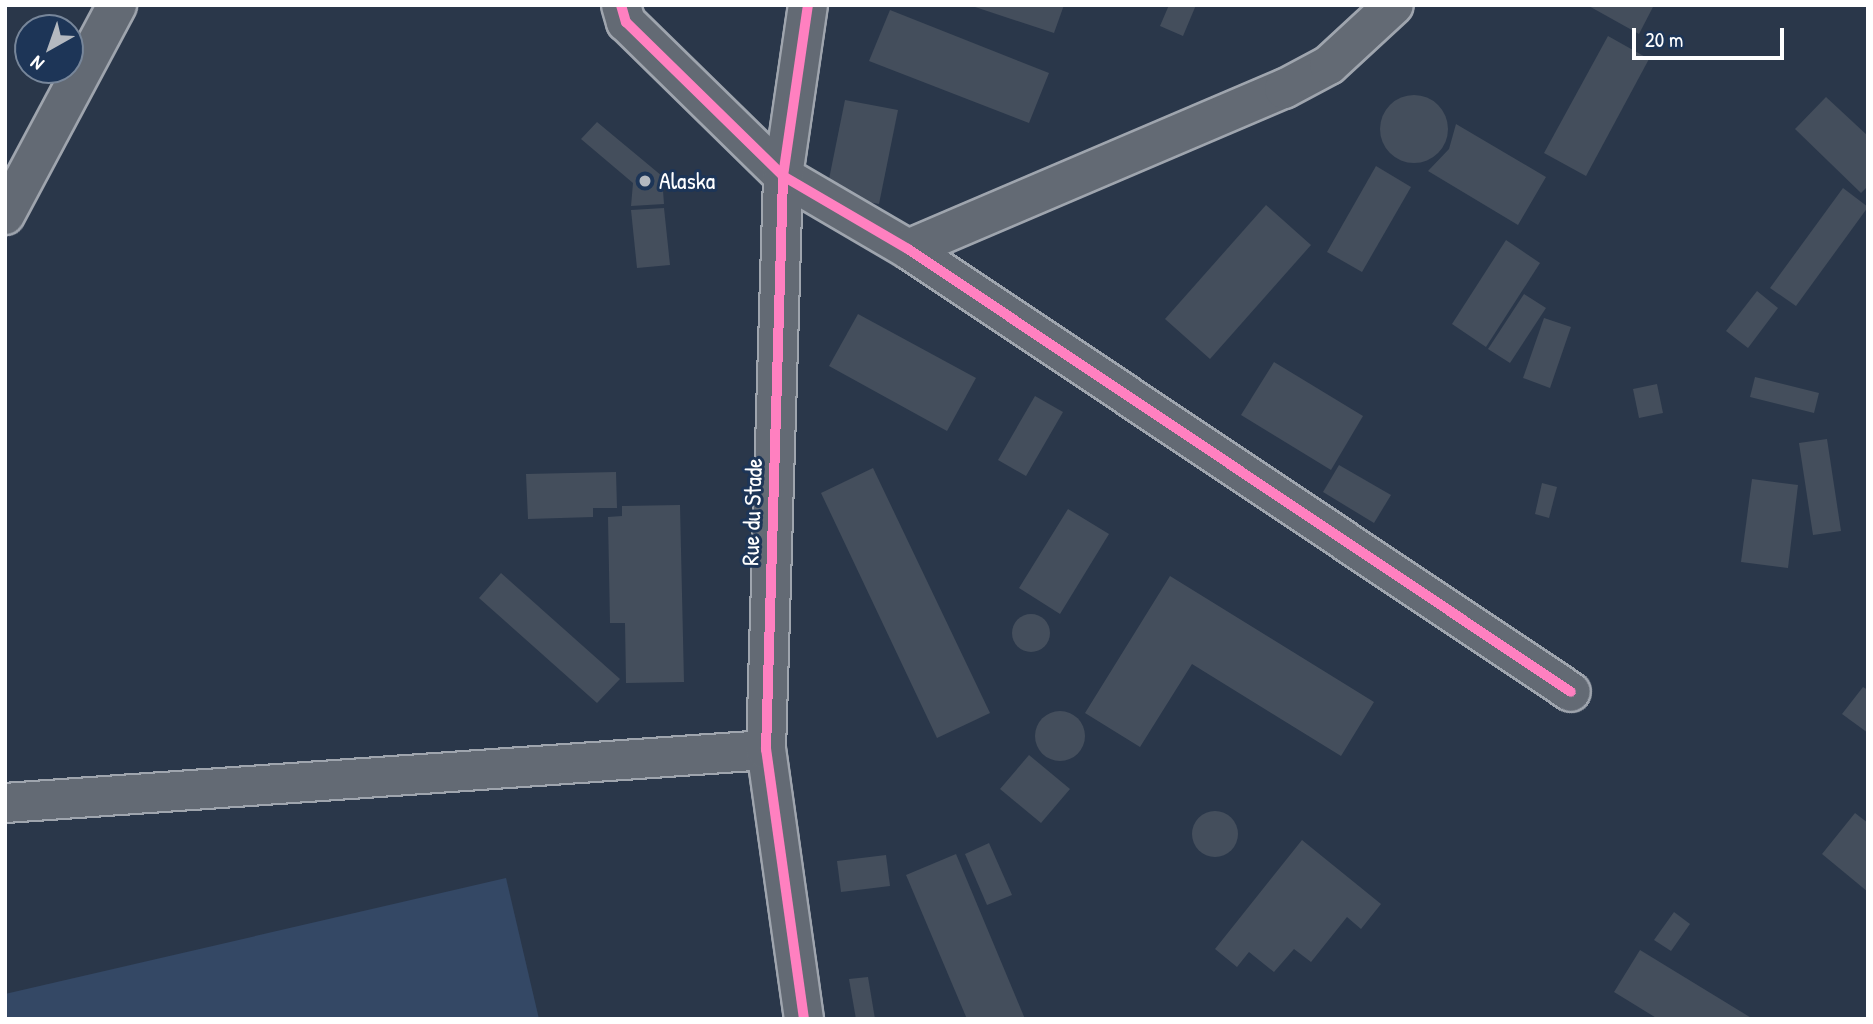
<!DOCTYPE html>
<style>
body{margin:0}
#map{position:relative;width:1873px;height:1024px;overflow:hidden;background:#2a374a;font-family:"Patrick Hand",sans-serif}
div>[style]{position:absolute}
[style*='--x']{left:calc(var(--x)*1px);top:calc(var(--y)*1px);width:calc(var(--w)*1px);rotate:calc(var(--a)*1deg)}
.green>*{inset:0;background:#344865}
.building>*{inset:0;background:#444e5c}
.round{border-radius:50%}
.roads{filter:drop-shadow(2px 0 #9fa5ae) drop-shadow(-2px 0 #9fa5ae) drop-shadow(0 2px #9fa5ae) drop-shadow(0 -2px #9fa5ae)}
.street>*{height:38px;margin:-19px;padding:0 19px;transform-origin:19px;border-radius:19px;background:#636a74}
.cycleway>*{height:10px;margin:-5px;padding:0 5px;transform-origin:5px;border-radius:5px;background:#ff80c0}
.dots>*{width:19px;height:19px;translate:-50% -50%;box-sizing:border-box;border:4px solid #1d3557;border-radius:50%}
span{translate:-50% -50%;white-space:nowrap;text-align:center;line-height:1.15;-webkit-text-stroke:6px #1d3557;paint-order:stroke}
.poi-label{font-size:24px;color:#fff}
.left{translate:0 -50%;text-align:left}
.street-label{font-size:24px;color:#fff}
.frame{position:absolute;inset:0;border:7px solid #fff;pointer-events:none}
.north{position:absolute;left:14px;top:14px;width:70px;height:70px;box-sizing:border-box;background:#1d3557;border:2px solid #77869a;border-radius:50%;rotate:220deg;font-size:19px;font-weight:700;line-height:28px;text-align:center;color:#fff}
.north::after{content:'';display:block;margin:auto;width:24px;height:32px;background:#b4b9c0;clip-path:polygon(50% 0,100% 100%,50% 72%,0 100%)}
.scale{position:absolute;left:1632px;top:28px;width:152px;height:32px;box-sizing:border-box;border:4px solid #fff;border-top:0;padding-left:9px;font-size:21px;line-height:24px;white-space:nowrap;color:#fff;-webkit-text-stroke:5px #1d3557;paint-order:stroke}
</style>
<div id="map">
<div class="green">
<i style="clip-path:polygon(506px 878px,539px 1019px,5px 1019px,5px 994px)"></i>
</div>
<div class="building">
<i style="clip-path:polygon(969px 5px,1064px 5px,1054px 33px)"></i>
<i style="clip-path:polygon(1169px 5px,1196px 5px,1183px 36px,1160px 26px)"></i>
<i style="clip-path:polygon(1587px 5px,1654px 5px,1639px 34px)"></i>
<i style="clip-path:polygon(890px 10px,1049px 73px,1029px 123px,869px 61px)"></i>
<i style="clip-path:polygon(1608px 36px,1649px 59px,1586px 176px,1544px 153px)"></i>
<i class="round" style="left:1380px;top:95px;width:68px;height:68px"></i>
<i style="clip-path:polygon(1826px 97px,1868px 136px,1868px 186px,1861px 193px,1795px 129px)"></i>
<i style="clip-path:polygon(845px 100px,898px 110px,879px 204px,826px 194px)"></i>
<i style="clip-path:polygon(597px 122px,662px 176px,664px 204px,631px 206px,633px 183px,581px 139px)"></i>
<i style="clip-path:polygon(1456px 124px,1546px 177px,1518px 225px,1428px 171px,1449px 149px)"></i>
<i style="clip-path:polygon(1376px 166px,1411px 187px,1362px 272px,1327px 252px)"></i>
<i style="clip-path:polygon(1843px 188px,1868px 207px,1796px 306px,1770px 288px)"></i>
<i style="clip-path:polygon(1266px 205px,1311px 245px,1210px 359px,1165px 319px)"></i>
<i style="clip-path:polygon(664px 208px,670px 265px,637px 268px,631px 210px)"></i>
<i style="clip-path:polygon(1506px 240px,1540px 263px,1486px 347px,1452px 324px)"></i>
<i style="clip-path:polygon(1757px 291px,1778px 308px,1748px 348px,1726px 331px)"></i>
<i style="clip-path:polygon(1524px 294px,1546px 308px,1510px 363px,1488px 349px)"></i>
<i style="clip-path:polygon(858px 314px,976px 378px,947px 431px,829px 366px)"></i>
<i style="clip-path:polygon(1544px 318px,1571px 327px,1550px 388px,1523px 378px)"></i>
<i style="clip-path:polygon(1274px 362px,1363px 416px,1331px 470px,1241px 415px)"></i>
<i style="clip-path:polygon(1755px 377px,1819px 393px,1814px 413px,1750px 397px)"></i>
<i style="clip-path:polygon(1657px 384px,1663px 413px,1639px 418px,1633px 389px)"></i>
<i style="clip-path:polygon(1035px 396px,1063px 412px,1026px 476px,998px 460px)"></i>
<i style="clip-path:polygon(1827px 439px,1841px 531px,1813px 535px,1799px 443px)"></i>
<i style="clip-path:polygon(1339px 465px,1391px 495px,1374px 523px,1323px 492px)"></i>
<i style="clip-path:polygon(873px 468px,990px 713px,937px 738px,821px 493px)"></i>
<i style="clip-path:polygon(616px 472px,617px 508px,593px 508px,593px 517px,528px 519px,526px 474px)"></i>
<i style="clip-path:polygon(1752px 479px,1798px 485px,1788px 568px,1741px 562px)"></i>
<i style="clip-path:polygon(1542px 483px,1557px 487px,1549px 518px,1535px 514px)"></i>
<i style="clip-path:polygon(680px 505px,684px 682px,626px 683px,625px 623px,610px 623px,608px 517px,622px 516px,622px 506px)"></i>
<i style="clip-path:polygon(1068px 509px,1109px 534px,1060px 614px,1019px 588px)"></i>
<i style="clip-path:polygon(501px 573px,620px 679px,597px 703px,479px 598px)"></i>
<i style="clip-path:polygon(1170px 576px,1374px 702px,1341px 756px,1192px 664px,1140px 747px,1085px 713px)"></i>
<i class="round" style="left:1012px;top:614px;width:38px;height:38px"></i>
<i style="clip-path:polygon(1863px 687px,1868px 690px,1868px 733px,1842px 714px)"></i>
<i class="round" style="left:1035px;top:711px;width:50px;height:50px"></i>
<i style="clip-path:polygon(1029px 755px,1070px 789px,1041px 823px,1000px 789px)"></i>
<i class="round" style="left:1192px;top:811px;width:46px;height:46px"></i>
<i style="clip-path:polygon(1855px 813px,1868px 823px,1868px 892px,1822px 854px)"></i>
<i style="clip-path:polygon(1302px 840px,1381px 904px,1361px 929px,1347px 917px,1311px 962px,1294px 949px,1274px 972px,1249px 952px,1237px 967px,1215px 949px)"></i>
<i style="clip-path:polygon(989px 843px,1012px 895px,987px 905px,965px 854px)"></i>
<i style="clip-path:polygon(956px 854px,1025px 1019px,967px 1019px,906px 875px)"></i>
<i style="clip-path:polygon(886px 855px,890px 886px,841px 892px,837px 861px)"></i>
<i style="clip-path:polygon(1674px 912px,1690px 924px,1671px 951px,1654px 940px)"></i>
<i style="clip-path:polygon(1640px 950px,1753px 1019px,1658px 1019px,1614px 992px)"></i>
<i style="clip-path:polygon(868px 977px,875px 1019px,856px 1019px,849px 979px)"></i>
</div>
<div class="roads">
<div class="street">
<i style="--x:621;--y:5;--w:18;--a:74"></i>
<i style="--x:626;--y:22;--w:220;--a:44.4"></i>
<i style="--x:783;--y:176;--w:145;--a:30.3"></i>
<i style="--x:908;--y:249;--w:797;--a:33.75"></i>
<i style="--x:5;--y:215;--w:238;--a:-61.9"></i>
<i style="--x:908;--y:249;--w:409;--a:-23.1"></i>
<i style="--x:1284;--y:89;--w:51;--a:-28.1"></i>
<i style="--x:1329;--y:65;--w:88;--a:-42.7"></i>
<i style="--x:5;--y:803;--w:763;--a:-3.98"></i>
<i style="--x:804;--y:1019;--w:272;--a:-98"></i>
<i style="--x:766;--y:750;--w:574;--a:-88.3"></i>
<i style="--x:783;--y:176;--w:173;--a:-81.7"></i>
</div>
</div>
<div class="cycleway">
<i style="--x:621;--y:5;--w:18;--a:74"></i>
<i style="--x:626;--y:22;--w:220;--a:44.4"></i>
<i style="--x:783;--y:176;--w:145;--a:30.3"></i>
<i style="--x:908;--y:249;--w:797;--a:33.75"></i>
<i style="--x:804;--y:1019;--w:272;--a:-98"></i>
<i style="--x:766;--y:750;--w:574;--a:-88.3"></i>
<i style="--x:783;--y:176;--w:173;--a:-81.7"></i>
</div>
<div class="dots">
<i style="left:645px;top:181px;background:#b4b9c0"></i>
</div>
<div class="poi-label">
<span class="left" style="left:659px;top:181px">Alaska</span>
</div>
<div class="street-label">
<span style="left:752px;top:512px;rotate:-88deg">Rue du Stade</span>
</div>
<div class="frame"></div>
<div class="north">N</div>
<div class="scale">20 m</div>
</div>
